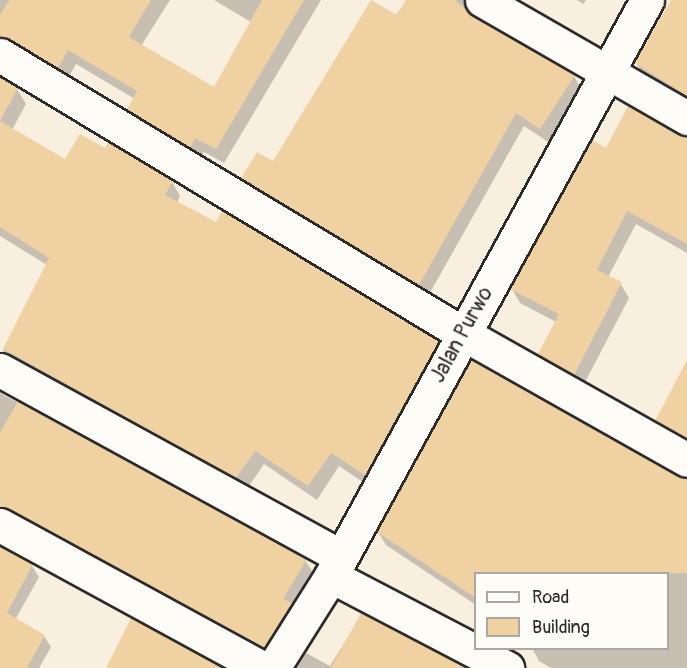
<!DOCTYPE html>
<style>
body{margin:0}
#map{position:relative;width:687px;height:668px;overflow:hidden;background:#f9efde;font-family:Pangolin,sans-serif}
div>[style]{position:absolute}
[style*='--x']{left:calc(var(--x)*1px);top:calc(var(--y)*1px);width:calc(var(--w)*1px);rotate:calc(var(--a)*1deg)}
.shadow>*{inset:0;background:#0003}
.building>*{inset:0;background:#f0d1a2}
.roads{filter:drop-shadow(2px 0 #2b2b2b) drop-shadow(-2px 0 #2b2b2b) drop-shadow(0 2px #2b2b2b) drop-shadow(0 -2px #2b2b2b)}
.minor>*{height:33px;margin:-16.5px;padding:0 16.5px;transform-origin:16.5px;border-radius:16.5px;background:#fdfcf7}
span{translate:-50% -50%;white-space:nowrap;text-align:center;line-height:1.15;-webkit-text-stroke:4.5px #fdfcf7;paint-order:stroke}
.street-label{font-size:21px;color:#2b2b2b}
.legend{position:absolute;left:474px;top:572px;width:195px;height:78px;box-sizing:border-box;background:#fdfcf7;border:2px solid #a9a8a5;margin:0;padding:8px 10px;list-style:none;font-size:18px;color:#2b2b2b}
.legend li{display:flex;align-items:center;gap:12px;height:30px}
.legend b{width:30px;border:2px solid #a9a8a5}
</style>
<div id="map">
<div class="shadow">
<i style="clip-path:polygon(0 0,170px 0,141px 46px,215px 89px,251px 22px,214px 0,321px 0,224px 163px,204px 152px,199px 161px,137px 124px,129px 109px,135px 99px,76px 64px,66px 82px,0 53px)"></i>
<i style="clip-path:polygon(408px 0,481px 0,473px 6px,472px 18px,574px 76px,582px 90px,548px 142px,524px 126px,427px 298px,251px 192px,243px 178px,273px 163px)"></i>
<i style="clip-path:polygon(577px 0,586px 0,583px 4px)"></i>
<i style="clip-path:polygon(673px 0,687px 0,687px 104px,645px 77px,636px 63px)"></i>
<i style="clip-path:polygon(0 79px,17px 89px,26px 104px,12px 130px,65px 161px,172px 182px,180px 196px,177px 203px,438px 342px,446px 357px,373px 489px,339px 466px,317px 500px,264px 464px,245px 492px,12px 366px,3px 352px,47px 265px,0 236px)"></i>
<i style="clip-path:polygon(687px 138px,687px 253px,636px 224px,608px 277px,620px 283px,629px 298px,582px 388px,548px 369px,540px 354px,556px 322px,520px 303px,512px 289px,607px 150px)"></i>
<i style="clip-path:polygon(687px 363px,687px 437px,665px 424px,687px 440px,687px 445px,664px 432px,657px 421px)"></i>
<i style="clip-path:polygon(0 393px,305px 560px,312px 571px,291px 606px,297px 616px,270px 658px,0 520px)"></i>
<i style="clip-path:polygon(677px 478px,687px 478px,687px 668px,551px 668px,539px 661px,532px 648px,668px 648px,668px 574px,476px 574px,476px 605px,386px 545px,378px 532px)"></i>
<i style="clip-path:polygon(0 546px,32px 566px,39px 577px,15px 620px,44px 636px,51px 647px,39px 668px,0 668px)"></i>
<i style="clip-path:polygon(362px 615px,463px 668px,297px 668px,306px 653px,330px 666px)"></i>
</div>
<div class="building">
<i style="clip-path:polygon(9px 0,151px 0,129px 37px,214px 87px,262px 0,304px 0,216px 149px,195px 138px,190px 148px,127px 109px,137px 91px,68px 50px,58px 68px,0 36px,0 15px)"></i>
<i style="clip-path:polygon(371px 0,397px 15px,406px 0,455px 0,473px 16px,575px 75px,540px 129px,516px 113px,419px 285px,241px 178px,257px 152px,273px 161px)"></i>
<i style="clip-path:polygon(671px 0,687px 0,687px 96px,635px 63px)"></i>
<i style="clip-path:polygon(0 77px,18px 88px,0 121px,65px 159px,80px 134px,105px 148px,108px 142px,173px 181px,165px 195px,216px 222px,222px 211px,439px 341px,365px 475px,331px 453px,308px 486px,255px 451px,236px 478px,3px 349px,49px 258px,0 227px)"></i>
<i style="clip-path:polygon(628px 106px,687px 137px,687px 244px,627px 211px,597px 270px,622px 282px,574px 375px,538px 354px,559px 314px,510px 289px,592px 140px,606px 148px)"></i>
<i style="clip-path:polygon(471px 360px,687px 479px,687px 573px,476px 573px,476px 598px,377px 532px)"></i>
<i style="clip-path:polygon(687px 360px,687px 438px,655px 421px)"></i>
<i style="clip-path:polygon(18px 401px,307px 559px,283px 599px,292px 603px,264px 648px,0 506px,0 433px)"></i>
<i style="clip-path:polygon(0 546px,33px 564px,7px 613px,45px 635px,27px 668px,0 668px)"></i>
<i style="clip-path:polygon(361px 613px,467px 668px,331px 668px)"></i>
<i style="clip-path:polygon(131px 618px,223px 668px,106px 668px)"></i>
</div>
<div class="roads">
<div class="minor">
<i style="--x:482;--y:0;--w:237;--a:29.9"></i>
<i style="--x:0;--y:55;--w:539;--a:31.04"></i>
<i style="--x:462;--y:333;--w:258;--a:29.4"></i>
<i style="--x:0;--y:370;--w:388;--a:28.7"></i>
<i style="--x:0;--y:525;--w:298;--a:28.6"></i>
<i style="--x:331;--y:576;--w:199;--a:27.6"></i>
<i style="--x:273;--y:668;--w:109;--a:-57.8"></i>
<i style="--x:331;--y:576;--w:657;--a:-61.25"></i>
</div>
</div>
<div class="street-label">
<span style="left:462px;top:335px;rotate:-61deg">Jalan Purwo</span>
</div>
<ul class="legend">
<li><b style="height:8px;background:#fdfcf7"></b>Road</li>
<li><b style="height:16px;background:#f0d1a2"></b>Building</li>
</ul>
</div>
